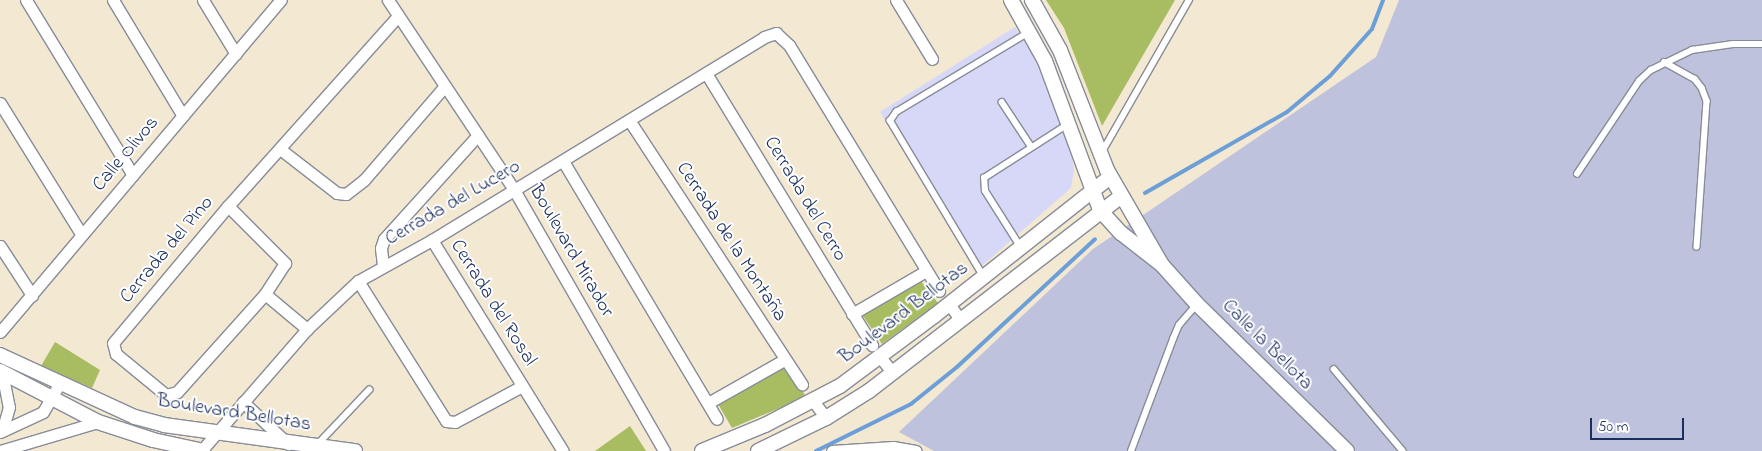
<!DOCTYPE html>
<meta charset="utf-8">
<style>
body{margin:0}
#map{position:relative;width:1762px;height:451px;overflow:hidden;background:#f3e8d2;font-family:"Indie Flower",sans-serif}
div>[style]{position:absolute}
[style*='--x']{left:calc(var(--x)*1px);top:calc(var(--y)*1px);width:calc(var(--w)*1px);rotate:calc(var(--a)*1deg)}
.built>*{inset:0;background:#d7d7f8}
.industrial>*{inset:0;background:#bfc2dd}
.green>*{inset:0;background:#a8bd62}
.stream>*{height:4px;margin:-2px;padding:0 2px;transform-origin:2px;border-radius:2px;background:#6c9ed7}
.roads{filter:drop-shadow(1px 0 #878c98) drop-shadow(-1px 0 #878c98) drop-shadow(0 1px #878c98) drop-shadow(0 -1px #878c98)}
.service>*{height:5.5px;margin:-2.75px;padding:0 2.75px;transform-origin:2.75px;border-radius:2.75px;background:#fff}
.minor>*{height:11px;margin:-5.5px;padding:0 5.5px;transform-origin:5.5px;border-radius:5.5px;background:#fff}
.tertiary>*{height:14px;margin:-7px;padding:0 7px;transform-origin:7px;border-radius:7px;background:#fff}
span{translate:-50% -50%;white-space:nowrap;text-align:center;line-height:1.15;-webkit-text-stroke:4px #fff;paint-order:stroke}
.street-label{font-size:20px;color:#1b2f5e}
.scale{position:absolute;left:1590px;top:418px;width:94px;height:22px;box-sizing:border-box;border:2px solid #1b2f5e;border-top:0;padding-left:6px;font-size:15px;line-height:18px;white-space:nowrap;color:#1b2f5e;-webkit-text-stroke:4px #fff;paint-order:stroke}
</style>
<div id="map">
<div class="built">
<i style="clip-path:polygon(1015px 27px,1042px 67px,1069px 140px,1074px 170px,1071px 188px,976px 271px,880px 112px)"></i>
</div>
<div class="industrial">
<i style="clip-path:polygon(1399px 0,1762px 0,1762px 451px,934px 451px,899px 432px,1093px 249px,1376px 57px)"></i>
</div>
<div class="green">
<i style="clip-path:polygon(1046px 0,1175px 0,1102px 126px,1064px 28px)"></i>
<i style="clip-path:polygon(921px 281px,938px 303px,882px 344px,863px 316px)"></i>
<i style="clip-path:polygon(55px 342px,100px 370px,92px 388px,41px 366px)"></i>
<i style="clip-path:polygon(787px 364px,806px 397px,732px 428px,718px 404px)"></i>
<i style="clip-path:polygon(630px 426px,646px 451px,595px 451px)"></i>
</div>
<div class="stream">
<i style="--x:1145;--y:193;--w:163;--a:-29.7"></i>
<i style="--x:1287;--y:112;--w:56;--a:-39.9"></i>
<i style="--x:1330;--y:76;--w:63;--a:-48.2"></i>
<i style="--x:1372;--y:29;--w:31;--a:-69"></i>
<i style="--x:816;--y:451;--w:106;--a:-26.3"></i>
<i style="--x:911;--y:404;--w:59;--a:-38.8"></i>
<i style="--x:957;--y:367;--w:188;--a:-42.8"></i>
</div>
<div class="roads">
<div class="service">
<i style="--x:1664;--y:62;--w:35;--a:29"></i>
<i style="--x:1695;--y:79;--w:11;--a:52"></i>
<i style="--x:1702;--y:88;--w:14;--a:69"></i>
<i style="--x:1707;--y:101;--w:146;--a:93.9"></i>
<i style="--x:1002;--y:102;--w:53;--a:56.6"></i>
<i style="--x:1102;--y:152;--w:175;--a:-60.2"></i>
<i style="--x:1577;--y:174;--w:112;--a:-56.3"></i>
<i style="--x:1639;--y:81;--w:16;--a:-43"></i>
<i style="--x:1651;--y:70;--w:46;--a:-26"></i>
<i style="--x:1692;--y:50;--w:41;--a:-8.3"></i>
<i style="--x:1733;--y:44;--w:29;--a:0"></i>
<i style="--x:1021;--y:248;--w:67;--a:-122.3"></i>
<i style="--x:985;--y:191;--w:13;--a:-94"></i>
<i style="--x:984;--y:178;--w:100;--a:-32.7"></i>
<i style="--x:983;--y:276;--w:181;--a:-121"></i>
<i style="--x:890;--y:121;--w:11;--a:-56"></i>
<i style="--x:896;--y:112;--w:155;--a:-31"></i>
<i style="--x:1334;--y:369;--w:107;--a:49.9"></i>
<i style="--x:317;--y:445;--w:76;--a:-46.6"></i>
<i style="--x:1131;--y:451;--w:120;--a:-69.4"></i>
<i style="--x:1173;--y:339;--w:15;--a:-67"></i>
<i style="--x:1179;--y:325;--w:28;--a:-49"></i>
</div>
<div class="minor">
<i style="--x:26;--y:0;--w:205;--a:58.6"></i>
<i style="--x:113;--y:0;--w:135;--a:58.9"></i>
<i style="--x:203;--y:0;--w:63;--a:58.6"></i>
<i style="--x:388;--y:0;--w:226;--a:56.4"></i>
<i style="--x:513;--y:188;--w:303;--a:60.1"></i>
<i style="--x:896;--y:0;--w:69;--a:58.6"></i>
<i style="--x:706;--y:73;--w:319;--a:58.6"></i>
<i style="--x:0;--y:103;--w:155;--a:58.2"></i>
<i style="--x:629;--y:120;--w:316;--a:56.8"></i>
<i style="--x:280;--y:149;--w:72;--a:37.7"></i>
<i style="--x:337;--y:193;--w:9;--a:6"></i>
<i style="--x:346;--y:194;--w:23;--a:-38"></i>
<i style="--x:364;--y:180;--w:123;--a:-49.3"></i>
<i style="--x:563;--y:161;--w:300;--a:59.2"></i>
<i style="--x:228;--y:206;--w:81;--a:45"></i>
<i style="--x:285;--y:263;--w:37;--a:123"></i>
<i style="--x:265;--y:294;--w:132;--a:131.9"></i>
<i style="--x:177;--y:392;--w:11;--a:165"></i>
<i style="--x:166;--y:395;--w:65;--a:-140.6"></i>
<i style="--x:116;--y:354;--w:11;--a:-105"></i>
<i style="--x:113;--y:343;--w:179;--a:-50"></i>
<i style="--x:228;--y:206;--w:254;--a:-48.2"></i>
<i style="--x:432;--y:240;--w:248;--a:58.2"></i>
<i style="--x:0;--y:246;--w:59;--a:56.9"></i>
<i style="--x:383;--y:265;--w:17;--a:-97"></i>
<i style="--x:381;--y:248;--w:9;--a:-72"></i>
<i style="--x:384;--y:239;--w:140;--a:-47.9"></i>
<i style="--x:358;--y:281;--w:165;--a:57.8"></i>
<i style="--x:446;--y:421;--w:9;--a:6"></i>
<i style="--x:455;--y:422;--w:76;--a:-28.2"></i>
<i style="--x:265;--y:294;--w:55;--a:39.8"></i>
<i style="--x:949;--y:304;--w:19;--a:54"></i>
<i style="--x:852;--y:314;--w:86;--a:-30.2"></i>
<i style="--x:0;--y:332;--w:435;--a:-49.8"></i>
<i style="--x:880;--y:357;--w:19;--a:51"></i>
<i style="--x:2;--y:372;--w:36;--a:79"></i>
<i style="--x:9;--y:407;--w:25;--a:106"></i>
<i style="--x:243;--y:402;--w:62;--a:43"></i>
<i style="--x:814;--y:402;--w:20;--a:53"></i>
<i style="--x:708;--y:403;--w:87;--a:-29.5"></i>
<i style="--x:0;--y:432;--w:47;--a:-24.9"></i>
<i style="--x:43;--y:412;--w:34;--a:-60"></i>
<i style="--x:0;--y:451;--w:102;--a:-16.5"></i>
<i style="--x:201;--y:451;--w:162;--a:-49"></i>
<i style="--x:307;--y:329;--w:70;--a:-43.3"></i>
<i style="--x:358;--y:281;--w:85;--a:-29"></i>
<i style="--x:432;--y:240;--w:389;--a:-31.4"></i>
<i style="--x:764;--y:37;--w:13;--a:-18"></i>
<i style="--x:776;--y:33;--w:18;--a:43"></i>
<i style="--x:789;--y:45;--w:288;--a:58.6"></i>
<i style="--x:832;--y:451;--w:61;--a:-3.8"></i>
<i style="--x:893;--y:447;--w:23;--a:10"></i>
</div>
<div class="tertiary">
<i style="--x:1011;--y:0;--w:70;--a:60.9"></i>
<i style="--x:1045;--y:61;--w:159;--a:69.7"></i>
<i style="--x:1100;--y:210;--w:31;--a:48"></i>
<i style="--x:1121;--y:233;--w:52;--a:38"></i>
<i style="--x:1162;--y:265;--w:52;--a:48.1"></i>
<i style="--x:1197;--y:304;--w:210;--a:44.4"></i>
<i style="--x:1032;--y:0;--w:57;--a:60.8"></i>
<i style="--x:1060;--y:50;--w:129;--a:68.6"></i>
<i style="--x:1107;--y:170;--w:108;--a:59.9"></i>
<i style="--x:0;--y:355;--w:149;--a:24.7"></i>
<i style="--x:135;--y:417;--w:30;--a:15"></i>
<i style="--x:164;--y:425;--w:193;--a:7.8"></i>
<i style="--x:0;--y:371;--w:110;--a:27.5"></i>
<i style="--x:98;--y:422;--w:58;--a:18.1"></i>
<i style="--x:153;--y:440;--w:51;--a:12.4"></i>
<i style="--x:702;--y:451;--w:68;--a:-22.4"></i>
<i style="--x:765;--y:425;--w:85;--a:-27.5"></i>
<i style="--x:840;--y:386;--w:117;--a:-36.7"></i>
<i style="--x:934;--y:316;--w:224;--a:-38.3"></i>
<i style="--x:758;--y:451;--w:76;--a:-25.9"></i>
<i style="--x:826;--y:418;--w:51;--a:-32.1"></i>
<i style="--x:869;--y:391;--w:319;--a:-37.7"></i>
</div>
</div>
<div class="street-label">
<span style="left:126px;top:154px;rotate:-50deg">Calle Olivos</span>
<span style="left:805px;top:199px;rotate:59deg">Cerrada del Cerro</span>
<span style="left:453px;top:203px;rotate:-30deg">Cerrada del Lucero</span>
<span style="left:731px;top:242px;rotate:57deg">Cerrada de la Montaña</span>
<span style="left:167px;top:250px;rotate:-50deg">Cerrada del Pino</span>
<span style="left:571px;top:251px;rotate:60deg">Boulevard Mirador</span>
<span style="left:493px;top:303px;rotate:58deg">Cerrada del Rosal</span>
<span style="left:904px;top:313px;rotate:-37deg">Boulevard Bellotas</span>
<span style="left:1267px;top:345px;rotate:45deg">Calle la Bellota</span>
<span style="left:234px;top:413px;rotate:9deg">Boulevard Bellotas</span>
</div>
<div class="scale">50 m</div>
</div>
